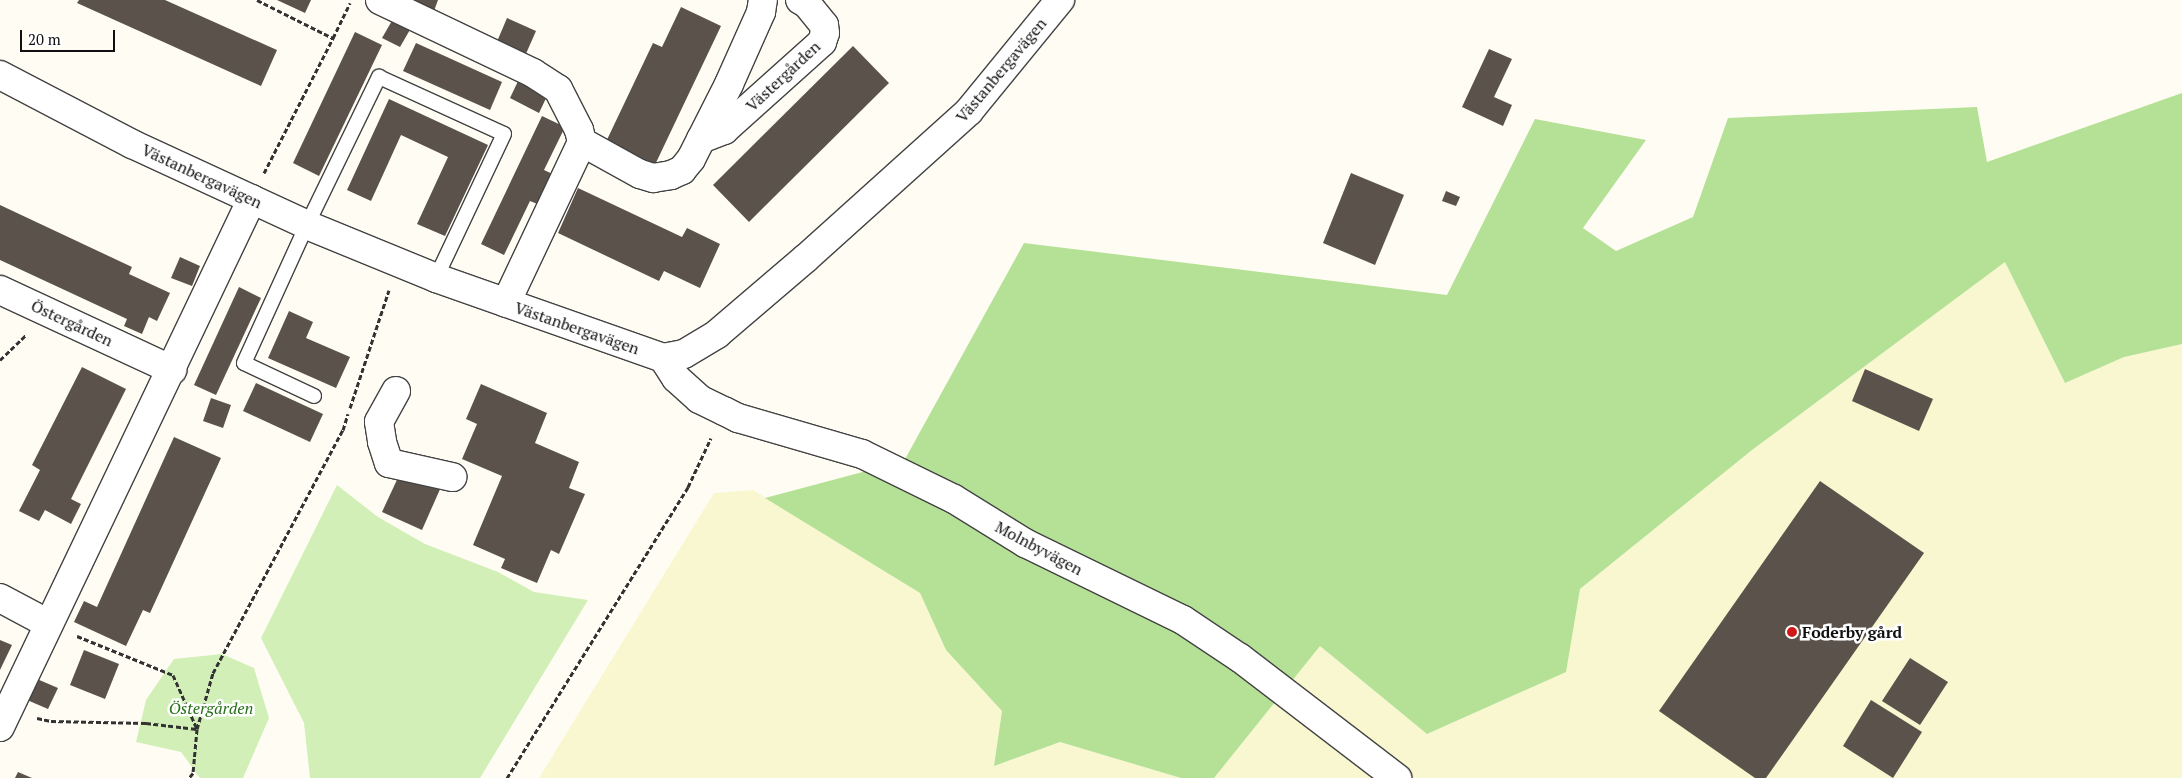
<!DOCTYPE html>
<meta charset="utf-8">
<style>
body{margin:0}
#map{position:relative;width:2182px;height:778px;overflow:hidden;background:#fffdf3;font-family:"PT Serif",serif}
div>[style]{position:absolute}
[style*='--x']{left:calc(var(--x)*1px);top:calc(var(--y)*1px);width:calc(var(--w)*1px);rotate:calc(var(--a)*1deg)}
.farmland>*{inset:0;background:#f9f7d0}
.green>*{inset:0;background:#d2efb8}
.forest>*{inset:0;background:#b4e195}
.building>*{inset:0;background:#5a524b}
.path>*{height:3px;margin-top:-1.5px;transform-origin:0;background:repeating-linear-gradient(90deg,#323232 0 5px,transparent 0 7.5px)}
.roads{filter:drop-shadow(1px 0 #434343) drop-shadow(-1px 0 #434343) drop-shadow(0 1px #434343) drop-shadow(0 -1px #434343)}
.lane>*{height:14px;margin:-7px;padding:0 7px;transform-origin:7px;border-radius:7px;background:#fff}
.street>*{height:28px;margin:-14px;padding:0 14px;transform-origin:14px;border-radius:14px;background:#fff}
.dots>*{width:14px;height:14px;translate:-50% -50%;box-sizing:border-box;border:2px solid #fff;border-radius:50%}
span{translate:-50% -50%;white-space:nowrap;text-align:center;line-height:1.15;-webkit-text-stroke:5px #fff;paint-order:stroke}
.street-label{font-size:16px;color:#101010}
.poi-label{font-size:16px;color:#101010;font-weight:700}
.left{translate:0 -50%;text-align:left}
.park-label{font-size:16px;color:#277018;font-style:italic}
.scale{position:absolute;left:20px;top:30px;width:95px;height:22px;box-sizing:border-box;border:2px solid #101010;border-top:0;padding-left:6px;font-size:15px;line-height:18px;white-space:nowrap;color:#101010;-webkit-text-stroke:4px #fff;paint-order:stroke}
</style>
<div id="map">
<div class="farmland">
<i style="clip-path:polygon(2005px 262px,2065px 383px,2124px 357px,2182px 344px,2182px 778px,1214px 778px,1320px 646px,1427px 734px,1565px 672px,1580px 589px,1752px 450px)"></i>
<i style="clip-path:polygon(753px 490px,920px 593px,946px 650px,1002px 711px,994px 766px,1060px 742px,1181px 778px,539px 778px,714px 493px)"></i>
</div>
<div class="green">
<i style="clip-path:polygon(337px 485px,378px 517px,425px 544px,498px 572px,534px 592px,588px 600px,480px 778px,310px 778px,304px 723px,261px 638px)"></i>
<i style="clip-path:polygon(222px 654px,254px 668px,269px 718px,243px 778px,200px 778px,181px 752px,136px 742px,146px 700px,174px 659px)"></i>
</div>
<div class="forest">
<i style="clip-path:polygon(2182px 93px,2182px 344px,2124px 357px,2065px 383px,2005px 262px,1752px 450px,1580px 589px,1566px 672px,1427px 734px,1320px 646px,1214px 778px,1181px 778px,1060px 742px,994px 766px,1002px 711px,946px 650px,920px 593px,765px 498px,904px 461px,1024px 243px,1447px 295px,1535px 119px,1646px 140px,1583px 228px,1616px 251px,1693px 217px,1728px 118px,1977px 107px,1987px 162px)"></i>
</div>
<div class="building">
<i style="clip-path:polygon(79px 0,165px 0,277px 50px,261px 86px,77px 3px)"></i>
<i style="clip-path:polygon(277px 0,311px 0,305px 13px)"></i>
<i style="clip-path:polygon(407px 0,438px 0,434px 11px)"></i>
<i style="clip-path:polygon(681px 7px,721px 26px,653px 169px,604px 146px,653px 43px,662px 47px)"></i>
<i style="clip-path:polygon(507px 18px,536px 31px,525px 56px,496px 44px)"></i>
<i style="clip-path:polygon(393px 19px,411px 28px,400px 47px,382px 38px)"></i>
<i style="clip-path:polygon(355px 32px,382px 45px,319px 176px,293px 163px)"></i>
<i style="clip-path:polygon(416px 43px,502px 82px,490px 110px,403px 71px)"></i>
<i style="clip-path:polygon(853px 46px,889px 83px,749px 222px,713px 185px)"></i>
<i style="clip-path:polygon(1489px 49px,1512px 59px,1494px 97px,1512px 105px,1503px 126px,1462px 107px)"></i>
<i style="clip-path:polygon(520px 77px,549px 92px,539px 113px,510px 98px)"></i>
<i style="clip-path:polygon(389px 99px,488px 145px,445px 236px,417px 224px,448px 157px,401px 135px,371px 201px,347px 190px)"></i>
<i style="clip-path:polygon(542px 116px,565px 127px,544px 170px,559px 177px,545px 207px,530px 201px,504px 255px,481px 244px)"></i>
<i style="clip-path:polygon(1351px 173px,1404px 195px,1375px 265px,1323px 243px)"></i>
<i style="clip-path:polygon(578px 188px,682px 237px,687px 228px,720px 244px,700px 288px,664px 271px,659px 281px,558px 233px)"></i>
<i style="clip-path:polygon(1446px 191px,1460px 197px,1456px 206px,1442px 201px)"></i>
<i style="clip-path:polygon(0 205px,132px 267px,129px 274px,170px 293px,157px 321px,149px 317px,142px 334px,124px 326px,127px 319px,0 260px)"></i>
<i style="clip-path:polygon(180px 257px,200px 266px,192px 286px,171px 278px)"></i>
<i style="clip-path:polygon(239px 287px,261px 298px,216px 395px,194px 385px)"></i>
<i style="clip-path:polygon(289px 311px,313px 322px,306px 338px,350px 357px,336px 388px,268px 358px)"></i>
<i style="clip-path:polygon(82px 367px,126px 389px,71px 499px,81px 504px,71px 524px,45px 510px,39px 521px,19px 511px,40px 470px,32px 465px)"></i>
<i style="clip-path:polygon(1865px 369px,1933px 399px,1919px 431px,1852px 401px)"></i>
<i style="clip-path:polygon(256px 383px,323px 414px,310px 442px,243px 411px)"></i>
<i style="clip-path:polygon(481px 384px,547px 413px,535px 443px,579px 462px,569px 488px,585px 494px,559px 554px,551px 550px,537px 583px,501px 568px,505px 559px,473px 545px,502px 476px,462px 459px,477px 424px,466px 419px)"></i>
<i style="clip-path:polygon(211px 398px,231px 405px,223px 428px,203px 421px)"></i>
<i style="clip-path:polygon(174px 437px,221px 458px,150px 613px,143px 610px,126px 646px,74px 622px,84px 601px,97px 607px)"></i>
<i style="clip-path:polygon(402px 469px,441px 487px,422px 530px,382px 512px)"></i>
<i style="clip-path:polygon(1820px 481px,1924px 553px,1766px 778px,1755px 778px,1659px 711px)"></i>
<i style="clip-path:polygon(0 640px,12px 645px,0 670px)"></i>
<i style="clip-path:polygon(84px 650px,119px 664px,105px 699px,70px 685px)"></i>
<i style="clip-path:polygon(1910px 658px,1948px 682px,1920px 725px,1882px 701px)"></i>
<i style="clip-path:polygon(37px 679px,58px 688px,48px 709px,27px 700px)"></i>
<i style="clip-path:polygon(1871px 700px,1922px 732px,1893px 778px,1843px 746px)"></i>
<i style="clip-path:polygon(18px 772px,32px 778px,15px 778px)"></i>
</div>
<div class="path">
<i style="--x:257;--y:0;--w:85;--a:26.6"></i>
<i style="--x:333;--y:38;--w:39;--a:-64"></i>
<i style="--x:264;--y:173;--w:152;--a:-62.9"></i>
<i style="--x:0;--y:360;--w:36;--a:-44"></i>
<i style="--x:350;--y:408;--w:124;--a:-71.7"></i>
<i style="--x:77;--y:636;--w:104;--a:22.1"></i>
<i style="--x:173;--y:675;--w:59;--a:66"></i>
<i style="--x:197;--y:729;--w:44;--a:95.2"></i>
<i style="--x:193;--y:773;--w:6;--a:129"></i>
<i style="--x:37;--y:718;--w:14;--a:12"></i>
<i style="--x:51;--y:721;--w:95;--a:1.2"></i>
<i style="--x:146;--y:723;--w:51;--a:6.7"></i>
<i style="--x:197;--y:729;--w:58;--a:-74.1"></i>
<i style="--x:213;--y:673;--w:276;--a:-61.9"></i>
<i style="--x:343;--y:430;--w:17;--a:-73"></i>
<i style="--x:507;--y:778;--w:343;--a:-58.1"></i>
<i style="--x:688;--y:487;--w:54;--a:-64.9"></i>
</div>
<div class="roads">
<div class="lane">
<i style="--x:314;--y:396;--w:77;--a:-154.8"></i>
<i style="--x:244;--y:363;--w:152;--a:-65.5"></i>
<i style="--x:307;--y:225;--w:165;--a:-64.1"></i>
<i style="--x:379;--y:77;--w:137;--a:24.5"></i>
<i style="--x:504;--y:134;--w:159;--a:115.3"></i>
</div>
<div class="street">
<i style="--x:380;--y:0;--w:170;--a:25.5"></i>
<i style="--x:533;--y:73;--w:30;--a:33"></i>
<i style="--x:558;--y:89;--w:46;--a:62.9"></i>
<i style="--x:579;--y:130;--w:12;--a:76"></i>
<i style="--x:582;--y:142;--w:178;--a:115.3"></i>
<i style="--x:0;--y:75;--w:149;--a:27.6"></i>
<i style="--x:132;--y:144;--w:193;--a:24.8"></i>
<i style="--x:307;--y:225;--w:139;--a:22.3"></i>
<i style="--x:436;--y:278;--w:241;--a:19.4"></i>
<i style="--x:663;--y:358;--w:21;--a:-11"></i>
<i style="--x:684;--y:354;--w:39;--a:-31"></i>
<i style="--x:717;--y:334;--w:117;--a:-40.5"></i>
<i style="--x:806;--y:258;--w:219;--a:-42"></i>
<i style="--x:969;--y:111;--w:144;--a:-50.7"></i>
<i style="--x:701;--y:139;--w:25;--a:-21"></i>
<i style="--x:724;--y:130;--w:132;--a:-41.9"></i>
<i style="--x:822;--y:42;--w:9;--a:-72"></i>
<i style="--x:825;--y:33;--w:8;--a:-97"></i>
<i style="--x:824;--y:25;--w:27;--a:-129"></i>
<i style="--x:807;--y:4;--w:8;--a:-150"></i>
<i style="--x:582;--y:142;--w:66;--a:28.9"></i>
<i style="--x:640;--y:174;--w:14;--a:17"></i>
<i style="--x:653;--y:178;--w:18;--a:-9"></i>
<i style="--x:671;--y:175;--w:12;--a:-24"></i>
<i style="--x:682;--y:170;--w:14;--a:-51"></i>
<i style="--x:691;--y:159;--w:84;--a:-63.1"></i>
<i style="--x:729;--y:84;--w:79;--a:-66"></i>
<i style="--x:761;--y:12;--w:12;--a:-81"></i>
<i style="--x:0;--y:290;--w:190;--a:24.9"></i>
<i style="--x:663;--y:358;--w:24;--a:57"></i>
<i style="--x:676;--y:378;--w:31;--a:42"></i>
<i style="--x:699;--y:399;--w:28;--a:26"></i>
<i style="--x:724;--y:411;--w:16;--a:27"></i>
<i style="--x:738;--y:418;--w:129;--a:16.2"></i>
<i style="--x:862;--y:454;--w:102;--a:26.1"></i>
<i style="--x:954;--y:499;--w:84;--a:31.8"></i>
<i style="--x:1025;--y:543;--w:176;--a:26"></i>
<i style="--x:1183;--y:620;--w:69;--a:33.7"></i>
<i style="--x:1240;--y:658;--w:198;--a:37.4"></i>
<i style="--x:396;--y:391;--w:35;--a:119"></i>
<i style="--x:379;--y:422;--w:20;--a:81"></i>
<i style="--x:382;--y:442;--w:22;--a:72"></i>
<i style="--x:389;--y:463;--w:65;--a:12.5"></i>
<i style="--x:0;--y:598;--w:55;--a:28"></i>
<i style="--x:0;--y:727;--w:585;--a:-64.49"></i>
</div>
</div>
<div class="dots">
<i style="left:1792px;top:632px;background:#d01819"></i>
</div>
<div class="street-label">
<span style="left:1001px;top:70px;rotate:-50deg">Västanbergavägen</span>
<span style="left:783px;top:76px;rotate:-43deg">Västergården</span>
<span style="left:202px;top:176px;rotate:25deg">Västanbergavägen</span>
<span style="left:72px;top:323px;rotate:25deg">Östergården</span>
<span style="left:577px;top:328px;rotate:19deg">Västanbergavägen</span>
<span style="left:1039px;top:548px;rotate:28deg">Molnbyvägen</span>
</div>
<div class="poi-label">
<span class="left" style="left:1802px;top:632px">Foderby gård</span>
</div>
<div class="park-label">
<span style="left:211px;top:708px">Östergården</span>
</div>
<div class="scale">20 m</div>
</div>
